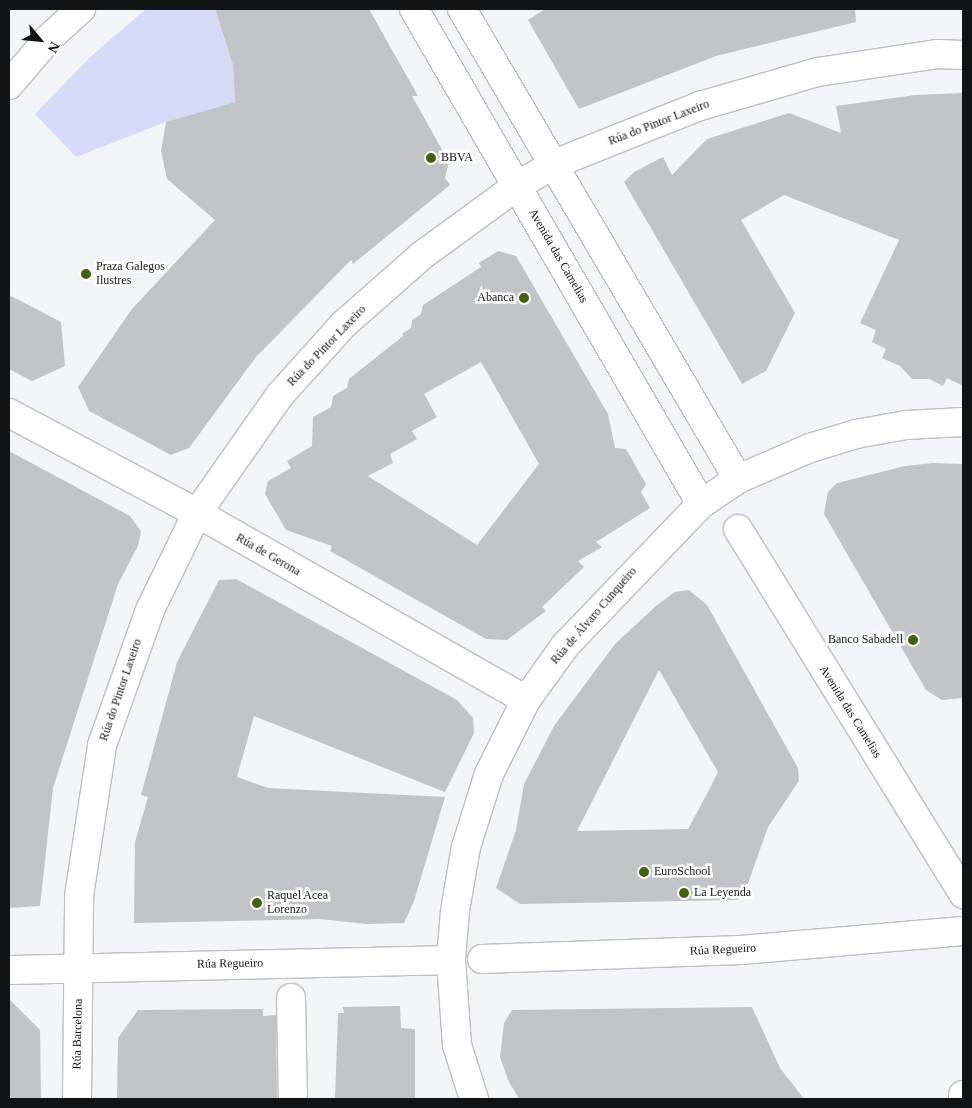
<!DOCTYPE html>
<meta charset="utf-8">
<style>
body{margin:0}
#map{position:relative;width:972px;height:1108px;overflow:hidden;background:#f3f4f8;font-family:Georgia,serif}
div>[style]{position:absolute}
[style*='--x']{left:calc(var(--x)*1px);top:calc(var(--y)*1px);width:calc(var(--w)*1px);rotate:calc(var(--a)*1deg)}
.green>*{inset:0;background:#d5daf8}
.building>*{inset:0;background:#c2c3c7}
.roads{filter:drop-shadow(1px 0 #bebec3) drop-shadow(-1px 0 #bebec3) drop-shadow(0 1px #bebec3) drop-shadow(0 -1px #bebec3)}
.pedestrian>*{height:28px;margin:-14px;padding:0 14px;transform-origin:14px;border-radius:14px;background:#fff}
.minor>*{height:28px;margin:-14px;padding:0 14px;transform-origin:14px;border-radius:14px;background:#fff}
.tertiary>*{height:28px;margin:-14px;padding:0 14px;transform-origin:14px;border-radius:14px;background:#fff}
.secondary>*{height:28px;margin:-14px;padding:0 14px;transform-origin:14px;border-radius:14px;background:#fff}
.dots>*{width:14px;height:14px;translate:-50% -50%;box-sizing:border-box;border:2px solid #fff;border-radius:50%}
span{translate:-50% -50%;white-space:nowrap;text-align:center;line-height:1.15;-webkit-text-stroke:5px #fff;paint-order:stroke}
.street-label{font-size:12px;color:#121314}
.poi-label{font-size:12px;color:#121314}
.left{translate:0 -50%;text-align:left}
.right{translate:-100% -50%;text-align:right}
.frame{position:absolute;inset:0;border:10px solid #121314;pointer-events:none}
.north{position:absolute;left:15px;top:15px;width:50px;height:50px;-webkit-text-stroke:4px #fff;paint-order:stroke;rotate:118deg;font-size:14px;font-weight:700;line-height:20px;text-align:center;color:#121314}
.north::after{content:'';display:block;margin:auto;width:18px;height:22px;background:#121314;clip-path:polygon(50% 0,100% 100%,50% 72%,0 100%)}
</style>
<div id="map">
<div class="green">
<i style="clip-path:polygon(146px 9px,215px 9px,233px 65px,235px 102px,166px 122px,76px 157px,35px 114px,89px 58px)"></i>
</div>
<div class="building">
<i style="clip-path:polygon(215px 9px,369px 9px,418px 96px,412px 96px,449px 162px,445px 178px,450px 185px,353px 264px,351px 260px,256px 357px,189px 448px,171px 455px,89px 411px,78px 387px,132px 309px,215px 220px,167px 179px,161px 151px,166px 122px,235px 102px,233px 65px)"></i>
<i style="clip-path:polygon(545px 9px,855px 9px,856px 22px,716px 56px,579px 109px,528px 20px)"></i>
<i style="clip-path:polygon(963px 93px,963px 386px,947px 378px,943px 386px,929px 379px,912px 379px,900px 366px,882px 358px,886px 349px,872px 342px,876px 330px,860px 323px,899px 240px,784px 195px,741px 220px,795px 313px,766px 371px,742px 384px,624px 182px,634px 172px,663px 157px,672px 175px,707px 139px,789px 113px,841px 133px,836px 106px,915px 95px)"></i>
<i style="clip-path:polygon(evenodd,498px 251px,516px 256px,608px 414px,615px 448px,626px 449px,646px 484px,641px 492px,650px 508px,596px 542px,602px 547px,578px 561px,584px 567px,542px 607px,546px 611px,507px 640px,486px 639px,330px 551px,332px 546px,286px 530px,265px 494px,268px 481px,291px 468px,287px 461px,312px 446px,313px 417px,331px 407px,333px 396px,347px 388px,349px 379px,403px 336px,402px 334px,411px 328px,412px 320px,421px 314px,423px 305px,481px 267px,479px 263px,498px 251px,481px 362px,539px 464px,477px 545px,368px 476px,393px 463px,390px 454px,417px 439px,412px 431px,437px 417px,424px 394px,481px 362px)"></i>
<i style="clip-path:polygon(9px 295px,61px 322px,65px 366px,32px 381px,9px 369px)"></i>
<i style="clip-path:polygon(9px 451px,130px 516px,141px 531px,138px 546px,118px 584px,53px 788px,40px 906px,9px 908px)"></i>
<i style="clip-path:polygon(933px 463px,963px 464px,963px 698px,942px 700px,926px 690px,824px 514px,828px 492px,837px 483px,905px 466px)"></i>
<i style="clip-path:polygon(236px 579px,457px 700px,473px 718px,474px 733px,445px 792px,254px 716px,237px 777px,268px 788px,445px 797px,414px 901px,404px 923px,366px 924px,320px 919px,134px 923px,135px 842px,148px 797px,141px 795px,177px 662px,219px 580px)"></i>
<i style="clip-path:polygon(evenodd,689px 590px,707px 605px,798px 768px,799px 781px,768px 827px,746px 889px,738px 900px,520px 904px,496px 888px,516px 830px,524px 784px,554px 726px,615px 644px,657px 605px,675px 592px,689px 590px,659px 670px,718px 772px,708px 792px,688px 829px,577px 831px,659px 670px)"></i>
<i style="clip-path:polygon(9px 999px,40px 1030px,41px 1099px,9px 1099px)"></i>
<i style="clip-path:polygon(400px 1006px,401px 1028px,415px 1029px,415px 1099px,335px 1099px,338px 1013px,344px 1013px,343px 1007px)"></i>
<i style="clip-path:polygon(752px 1007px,780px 1068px,804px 1099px,519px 1099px,508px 1080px,500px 1057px,504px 1023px,512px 1010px)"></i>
<i style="clip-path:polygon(263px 1009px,263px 1016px,276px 1015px,277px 1099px,117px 1099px,118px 1038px,138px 1010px)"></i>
</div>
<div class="roads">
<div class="pedestrian">
<i style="--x:738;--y:529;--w:429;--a:58.3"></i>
<i style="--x:482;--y:959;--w:259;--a:-2"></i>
<i style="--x:741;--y:950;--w:223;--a:-4.9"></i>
<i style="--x:291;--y:998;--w:101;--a:88.9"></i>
<i style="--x:963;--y:1099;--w:4;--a:-90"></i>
</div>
<div class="minor">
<i style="--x:9;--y:85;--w:60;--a:-49.7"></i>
<i style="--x:48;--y:39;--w:45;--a:-42.3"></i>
<i style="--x:9;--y:413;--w:213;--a:28"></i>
<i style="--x:197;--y:513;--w:378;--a:29.6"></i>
<i style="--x:9;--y:970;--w:442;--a:-1.3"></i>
<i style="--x:77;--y:1099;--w:203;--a:-89.4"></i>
<i style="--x:79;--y:896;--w:153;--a:-81.3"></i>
<i style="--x:102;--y:745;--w:143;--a:-70.4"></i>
<i style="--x:150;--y:610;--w:108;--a:-64.1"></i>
<i style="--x:197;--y:513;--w:144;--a:-54.9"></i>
<i style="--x:280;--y:395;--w:96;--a:-48"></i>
<i style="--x:344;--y:324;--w:103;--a:-41.4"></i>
<i style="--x:421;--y:256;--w:119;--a:-36.1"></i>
<i style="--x:517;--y:186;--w:43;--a:-30.7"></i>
<i style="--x:554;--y:164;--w:157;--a:-21.7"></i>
<i style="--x:700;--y:106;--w:123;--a:-16.1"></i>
<i style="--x:818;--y:72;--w:120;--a:-8.6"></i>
<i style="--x:937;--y:54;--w:26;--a:2"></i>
</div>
<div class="tertiary">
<i style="--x:701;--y:504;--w:45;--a:-34"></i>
</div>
<div class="secondary">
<i style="--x:414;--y:9;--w:572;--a:59.89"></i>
<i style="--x:701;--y:504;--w:197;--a:133.8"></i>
<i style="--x:565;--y:646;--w:67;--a:125.8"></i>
<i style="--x:526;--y:700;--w:83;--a:116.6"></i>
<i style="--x:489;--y:774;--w:77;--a:107.5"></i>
<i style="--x:466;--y:847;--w:65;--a:99.8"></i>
<i style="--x:455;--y:911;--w:49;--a:94.7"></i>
<i style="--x:451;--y:960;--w:85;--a:86"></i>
<i style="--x:457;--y:1045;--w:57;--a:72.5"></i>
<i style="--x:462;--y:9;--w:545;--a:59.58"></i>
<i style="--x:738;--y:479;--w:78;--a:-23.3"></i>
<i style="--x:810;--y:448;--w:48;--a:-16.9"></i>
<i style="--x:856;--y:434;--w:51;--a:-10.2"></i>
<i style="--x:906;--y:425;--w:57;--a:-3"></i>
</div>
</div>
<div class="dots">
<i style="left:431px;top:158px;background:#446011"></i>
<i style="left:86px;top:274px;background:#446011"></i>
<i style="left:524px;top:298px;background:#446011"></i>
<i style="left:913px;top:640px;background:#446011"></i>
<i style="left:644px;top:872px;background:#446011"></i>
<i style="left:684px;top:893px;background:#446011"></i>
<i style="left:257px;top:903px;background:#446011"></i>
</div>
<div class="street-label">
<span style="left:659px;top:123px;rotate:-21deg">Rúa do Pintor Laxeiro</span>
<span style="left:558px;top:256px;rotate:60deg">Avenida das Camelias</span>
<span style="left:327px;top:346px;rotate:-46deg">Rúa do Pintor Laxeiro</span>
<span style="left:268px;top:555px;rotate:30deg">Rúa de Gerona</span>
<span style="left:594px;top:616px;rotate:-49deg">Rúa de Álvaro Cunqueiro</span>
<span style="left:121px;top:690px;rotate:-71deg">Rúa do Pintor Laxeiro</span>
<span style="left:850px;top:712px;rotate:58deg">Avenida das Camelias</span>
<span style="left:723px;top:950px;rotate:-3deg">Rúa Regueiro</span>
<span style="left:230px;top:964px;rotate:-1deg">Rúa Regueiro</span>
<span style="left:78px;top:1034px;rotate:-89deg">Rúa Barcelona</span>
</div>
<div class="poi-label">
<span class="left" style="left:441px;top:158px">BBVA</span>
<span class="left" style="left:96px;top:274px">Praza Galegos<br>Ilustres</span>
<span class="right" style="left:514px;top:298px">Abanca</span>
<span class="right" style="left:903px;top:640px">Banco Sabadell</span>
<span class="left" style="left:654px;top:872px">EuroSchool</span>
<span class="left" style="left:694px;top:893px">La Leyenda</span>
<span class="left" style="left:267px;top:903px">Raquel Acea<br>Lorenzo</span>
</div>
<div class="frame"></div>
<div class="north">N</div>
</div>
